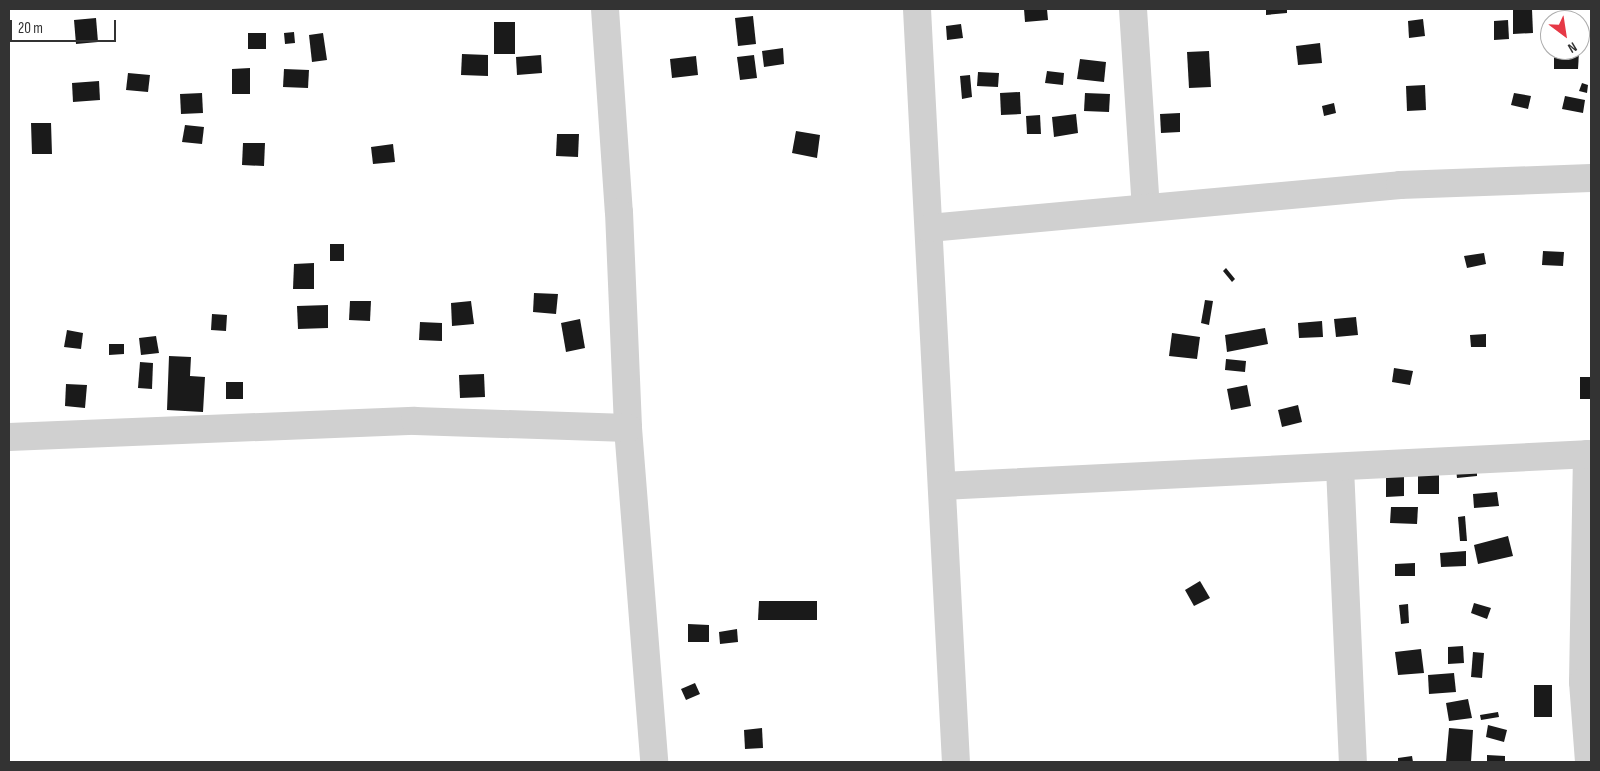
<!DOCTYPE html>
<style>
body{margin:0}
#map{position:relative;width:1600px;height:771px;overflow:hidden;background:#fff;font-family:"Sofia Sans Condensed",sans-serif}
div>[style]{position:absolute}
[style*='--x']{left:calc(var(--x)*1px);top:calc(var(--y)*1px);width:calc(var(--w)*1px);rotate:calc(var(--a)*1deg)}
.building>*{inset:0;background:#1a1a1a}
.minor>*{height:28px;margin:-14px;padding:0 14px;transform-origin:14px;border-radius:14px;background:#d0d0d0}
span{translate:-50% -50%;white-space:nowrap;text-align:center;line-height:1.15;-webkit-text-stroke:5px #fff;paint-order:stroke}
.frame{position:absolute;inset:0;border:10px solid #333;pointer-events:none}
.north{position:absolute;left:1540px;top:10px;width:50px;height:50px;box-sizing:border-box;background:#fff;border:1px solid #adadad;border-radius:50%;rotate:149deg;font-size:14px;font-weight:700;line-height:20px;text-align:center;color:#333}
.north::after{content:'';display:block;margin:auto;width:18px;height:22px;background:#e63946;clip-path:polygon(50% 0,100% 100%,50% 72%,0 100%)}
.scale{position:absolute;left:10px;top:20px;width:106px;height:22px;box-sizing:border-box;border:2px solid #333;border-top:0;padding-left:6px;font-size:15px;line-height:18px;white-space:nowrap;color:#333;-webkit-text-stroke:4px #fff;paint-order:stroke}
</style>
<div id="map">
<div class="building">
<i style="clip-path:polygon(1024px 9px,1047px 9px,1048px 20px,1025px 22px)"></i>
<i style="clip-path:polygon(1266px 9px,1287px 9px,1287px 13px,1266px 15px)"></i>
<i style="clip-path:polygon(1513px 9px,1532px 9px,1533px 33px,1513px 34px)"></i>
<i style="clip-path:polygon(753px 16px,756px 44px,738px 46px,735px 18px)"></i>
<i style="clip-path:polygon(96px 18px,98px 42px,76px 44px,74px 20px)"></i>
<i style="clip-path:polygon(1423px 19px,1425px 36px,1409px 38px,1408px 21px)"></i>
<i style="clip-path:polygon(1508px 20px,1509px 39px,1494px 40px,1494px 21px)"></i>
<i style="clip-path:polygon(494px 22px,515px 22px,515px 54px,494px 54px)"></i>
<i style="clip-path:polygon(961px 24px,963px 38px,947px 40px,946px 26px)"></i>
<i style="clip-path:polygon(294px 32px,295px 43px,285px 44px,284px 33px)"></i>
<i style="clip-path:polygon(248px 33px,266px 33px,266px 49px,248px 49px)"></i>
<i style="clip-path:polygon(323px 33px,327px 60px,312px 62px,309px 35px)"></i>
<i style="clip-path:polygon(1320px 43px,1322px 63px,1298px 65px,1296px 46px)"></i>
<i style="clip-path:polygon(783px 48px,784px 64px,764px 67px,762px 51px)"></i>
<i style="clip-path:polygon(1209px 51px,1211px 87px,1189px 88px,1187px 52px)"></i>
<i style="clip-path:polygon(1554px 52px,1579px 52px,1578px 69px,1554px 69px)"></i>
<i style="clip-path:polygon(462px 54px,488px 55px,488px 76px,461px 75px)"></i>
<i style="clip-path:polygon(541px 55px,542px 73px,517px 75px,516px 57px)"></i>
<i style="clip-path:polygon(754px 55px,757px 78px,740px 80px,737px 57px)"></i>
<i style="clip-path:polygon(696px 56px,698px 75px,672px 78px,670px 59px)"></i>
<i style="clip-path:polygon(1080px 59px,1106px 62px,1104px 82px,1077px 79px)"></i>
<i style="clip-path:polygon(250px 68px,250px 94px,232px 94px,232px 69px)"></i>
<i style="clip-path:polygon(284px 69px,309px 70px,308px 88px,283px 87px)"></i>
<i style="clip-path:polygon(1047px 71px,1064px 73px,1063px 85px,1045px 83px)"></i>
<i style="clip-path:polygon(978px 72px,999px 73px,998px 87px,977px 86px)"></i>
<i style="clip-path:polygon(128px 73px,150px 75px,148px 92px,126px 90px)"></i>
<i style="clip-path:polygon(970px 75px,972px 97px,962px 99px,960px 76px)"></i>
<i style="clip-path:polygon(99px 81px,100px 100px,73px 102px,72px 83px)"></i>
<i style="clip-path:polygon(1582px 83px,1588px 85px,1587px 93px,1579px 91px)"></i>
<i style="clip-path:polygon(1425px 85px,1426px 110px,1407px 111px,1406px 86px)"></i>
<i style="clip-path:polygon(1020px 92px,1021px 114px,1001px 115px,1000px 93px)"></i>
<i style="clip-path:polygon(202px 93px,203px 113px,181px 114px,180px 94px)"></i>
<i style="clip-path:polygon(1085px 93px,1110px 94px,1109px 112px,1084px 111px)"></i>
<i style="clip-path:polygon(1514px 93px,1531px 96px,1528px 109px,1511px 105px)"></i>
<i style="clip-path:polygon(1565px 96px,1585px 100px,1583px 113px,1562px 109px)"></i>
<i style="clip-path:polygon(1334px 103px,1336px 113px,1324px 116px,1322px 106px)"></i>
<i style="clip-path:polygon(1180px 113px,1180px 132px,1161px 133px,1160px 114px)"></i>
<i style="clip-path:polygon(1076px 114px,1078px 133px,1054px 137px,1052px 117px)"></i>
<i style="clip-path:polygon(1040px 115px,1041px 134px,1027px 134px,1026px 116px)"></i>
<i style="clip-path:polygon(31px 123px,51px 123px,52px 154px,32px 154px)"></i>
<i style="clip-path:polygon(185px 125px,204px 127px,202px 144px,182px 142px)"></i>
<i style="clip-path:polygon(796px 131px,820px 135px,817px 158px,792px 153px)"></i>
<i style="clip-path:polygon(557px 134px,579px 134px,578px 157px,556px 156px)"></i>
<i style="clip-path:polygon(243px 143px,265px 143px,264px 166px,242px 165px)"></i>
<i style="clip-path:polygon(393px 144px,395px 162px,373px 164px,371px 147px)"></i>
<i style="clip-path:polygon(330px 244px,344px 244px,344px 261px,330px 261px)"></i>
<i style="clip-path:polygon(1543px 251px,1564px 252px,1563px 266px,1542px 265px)"></i>
<i style="clip-path:polygon(1484px 253px,1486px 264px,1467px 268px,1464px 256px)"></i>
<i style="clip-path:polygon(314px 263px,314px 289px,293px 289px,294px 264px)"></i>
<i style="clip-path:polygon(1226px 268px,1235px 279px,1232px 282px,1223px 271px)"></i>
<i style="clip-path:polygon(534px 293px,558px 294px,556px 314px,533px 312px)"></i>
<i style="clip-path:polygon(1205px 300px,1213px 301px,1209px 325px,1201px 323px)"></i>
<i style="clip-path:polygon(350px 301px,371px 301px,370px 321px,349px 320px)"></i>
<i style="clip-path:polygon(471px 301px,474px 324px,452px 326px,451px 303px)"></i>
<i style="clip-path:polygon(328px 305px,328px 328px,298px 329px,297px 306px)"></i>
<i style="clip-path:polygon(212px 314px,227px 315px,226px 331px,211px 330px)"></i>
<i style="clip-path:polygon(1356px 317px,1358px 335px,1336px 337px,1334px 319px)"></i>
<i style="clip-path:polygon(580px 319px,585px 348px,566px 352px,561px 323px)"></i>
<i style="clip-path:polygon(1322px 321px,1323px 337px,1299px 338px,1298px 323px)"></i>
<i style="clip-path:polygon(420px 322px,442px 323px,442px 341px,419px 340px)"></i>
<i style="clip-path:polygon(1265px 328px,1268px 344px,1227px 352px,1225px 335px)"></i>
<i style="clip-path:polygon(67px 330px,83px 333px,81px 349px,64px 347px)"></i>
<i style="clip-path:polygon(1172px 333px,1200px 337px,1197px 359px,1169px 356px)"></i>
<i style="clip-path:polygon(1486px 334px,1486px 347px,1471px 347px,1470px 335px)"></i>
<i style="clip-path:polygon(156px 336px,159px 353px,141px 355px,139px 338px)"></i>
<i style="clip-path:polygon(109px 344px,124px 344px,124px 354px,109px 355px)"></i>
<i style="clip-path:polygon(169px 356px,191px 357px,190px 376px,205px 377px,203px 412px,167px 410px)"></i>
<i style="clip-path:polygon(1226px 359px,1246px 361px,1245px 372px,1225px 370px)"></i>
<i style="clip-path:polygon(140px 362px,153px 363px,152px 389px,138px 388px)"></i>
<i style="clip-path:polygon(1394px 368px,1413px 371px,1410px 385px,1392px 382px)"></i>
<i style="clip-path:polygon(484px 374px,485px 397px,460px 398px,459px 375px)"></i>
<i style="clip-path:polygon(1580px 377px,1591px 377px,1591px 399px,1580px 399px)"></i>
<i style="clip-path:polygon(226px 382px,243px 382px,243px 399px,226px 399px)"></i>
<i style="clip-path:polygon(66px 384px,87px 385px,85px 408px,65px 406px)"></i>
<i style="clip-path:polygon(1247px 385px,1251px 406px,1231px 410px,1227px 389px)"></i>
<i style="clip-path:polygon(1298px 405px,1302px 422px,1282px 427px,1278px 410px)"></i>
<i style="clip-path:polygon(1477px 468px,1477px 476px,1457px 478px,1456px 469px)"></i>
<i style="clip-path:polygon(1386px 470px,1404px 470px,1404px 496px,1386px 497px)"></i>
<i style="clip-path:polygon(1418px 470px,1439px 470px,1439px 494px,1418px 494px)"></i>
<i style="clip-path:polygon(1497px 492px,1499px 506px,1474px 508px,1473px 494px)"></i>
<i style="clip-path:polygon(1391px 507px,1418px 507px,1417px 524px,1390px 523px)"></i>
<i style="clip-path:polygon(1465px 516px,1467px 541px,1460px 541px,1458px 517px)"></i>
<i style="clip-path:polygon(1508px 536px,1513px 556px,1478px 564px,1474px 545px)"></i>
<i style="clip-path:polygon(1466px 551px,1466px 566px,1441px 567px,1440px 553px)"></i>
<i style="clip-path:polygon(1415px 563px,1415px 576px,1395px 576px,1395px 564px)"></i>
<i style="clip-path:polygon(1200px 581px,1210px 598px,1194px 606px,1185px 590px)"></i>
<i style="clip-path:polygon(759px 601px,817px 601px,817px 620px,758px 620px)"></i>
<i style="clip-path:polygon(1474px 603px,1491px 608px,1487px 619px,1471px 613px)"></i>
<i style="clip-path:polygon(1408px 604px,1409px 623px,1401px 624px,1399px 605px)"></i>
<i style="clip-path:polygon(688px 624px,709px 625px,709px 642px,688px 642px)"></i>
<i style="clip-path:polygon(737px 629px,738px 642px,720px 644px,719px 632px)"></i>
<i style="clip-path:polygon(1463px 646px,1464px 663px,1448px 664px,1448px 647px)"></i>
<i style="clip-path:polygon(1421px 649px,1424px 673px,1398px 675px,1395px 652px)"></i>
<i style="clip-path:polygon(1473px 652px,1484px 653px,1482px 678px,1471px 677px)"></i>
<i style="clip-path:polygon(1454px 673px,1456px 692px,1429px 694px,1428px 675px)"></i>
<i style="clip-path:polygon(695px 683px,700px 694px,686px 700px,681px 689px)"></i>
<i style="clip-path:polygon(1534px 685px,1552px 685px,1552px 717px,1534px 717px)"></i>
<i style="clip-path:polygon(1468px 699px,1472px 718px,1449px 721px,1446px 703px)"></i>
<i style="clip-path:polygon(1498px 712px,1499px 717px,1481px 720px,1480px 715px)"></i>
<i style="clip-path:polygon(1488px 725px,1507px 730px,1504px 742px,1486px 737px)"></i>
<i style="clip-path:polygon(762px 728px,763px 748px,745px 749px,744px 730px)"></i>
<i style="clip-path:polygon(1449px 728px,1473px 730px,1471px 762px,1446px 762px)"></i>
<i style="clip-path:polygon(1487px 755px,1505px 756px,1505px 762px,1487px 762px)"></i>
<i style="clip-path:polygon(1412px 756px,1413px 762px,1398px 762px,1398px 758px)"></i>
</div>
<div class="minor">
<i style="--x:605;--y:9;--w:203;--a:86.1"></i>
<i style="--x:619;--y:212;--w:216;--a:87.6"></i>
<i style="--x:628;--y:428;--w:335;--a:85.5"></i>
<i style="--x:917;--y:9;--w:754;--a:87.04"></i>
<i style="--x:1133;--y:9;--w:199;--a:86.3"></i>
<i style="--x:929;--y:228;--w:473;--a:-5.2"></i>
<i style="--x:1400;--y:185;--w:191;--a:-2.1"></i>
<i style="--x:9;--y:437;--w:406;--a:-2.3"></i>
<i style="--x:415;--y:421;--w:213;--a:1.9"></i>
<i style="--x:1587;--y:454;--w:228;--a:91"></i>
<i style="--x:1583;--y:682;--w:80;--a:85.7"></i>
<i style="--x:1340;--y:467;--w:295;--a:87.5"></i>
<i style="--x:942;--y:486;--w:650;--a:-2.82"></i>
</div>
<div class="frame"></div>
<div class="north">N</div>
<div class="scale">20 m</div>
</div>
